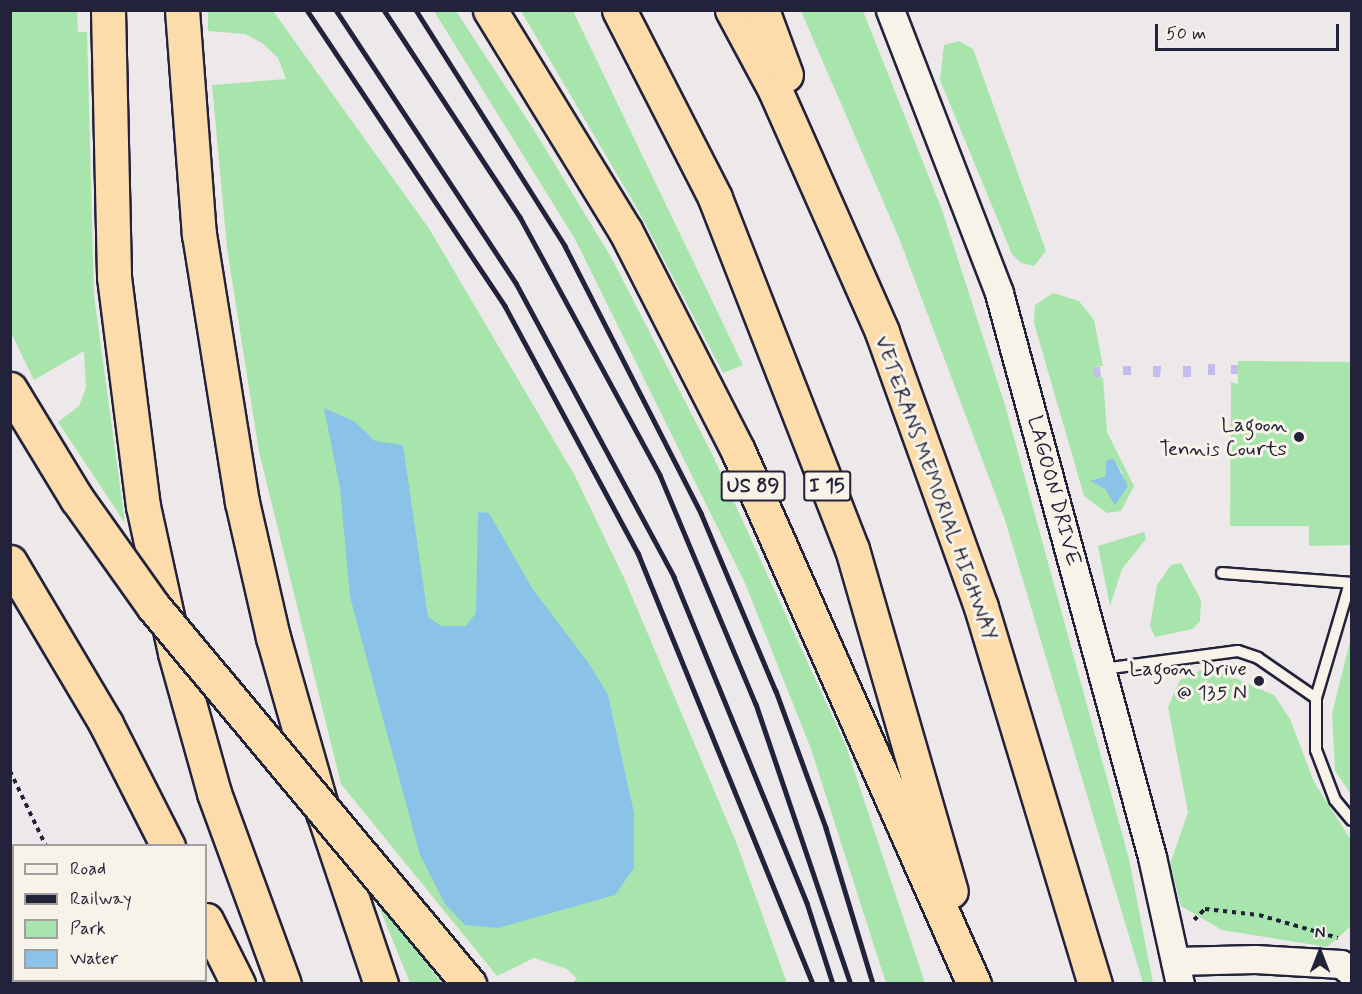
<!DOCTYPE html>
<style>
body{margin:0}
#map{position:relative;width:1362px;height:994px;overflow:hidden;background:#ede8e9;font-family:Mynerve,sans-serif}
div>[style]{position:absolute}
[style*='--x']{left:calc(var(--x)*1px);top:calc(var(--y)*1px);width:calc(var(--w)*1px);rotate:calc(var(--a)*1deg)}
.green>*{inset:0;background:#a8e5ac}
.water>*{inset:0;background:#8ac2e8}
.building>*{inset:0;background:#c4bcee}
.path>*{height:4px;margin-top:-2px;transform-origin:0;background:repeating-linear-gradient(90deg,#22223b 0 4.5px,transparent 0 9px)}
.roads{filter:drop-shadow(2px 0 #22223b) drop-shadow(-2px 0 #22223b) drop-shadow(0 2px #22223b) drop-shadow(0 -2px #22223b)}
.lane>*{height:10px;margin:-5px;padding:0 5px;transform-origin:5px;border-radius:5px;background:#f7f3e8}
.secondary>*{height:27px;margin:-13.5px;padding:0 13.5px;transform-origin:13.5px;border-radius:13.5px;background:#f7f3e8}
.highway>*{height:33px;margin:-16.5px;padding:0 16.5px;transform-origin:16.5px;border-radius:16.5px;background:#fddcac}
.rail>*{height:4.5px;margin:-2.25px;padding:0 2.25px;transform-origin:2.25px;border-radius:2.25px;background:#22223b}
.bridges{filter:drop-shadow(2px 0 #22223b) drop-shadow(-2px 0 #22223b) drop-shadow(0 2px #22223b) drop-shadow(0 -2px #22223b)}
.highway-bridge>*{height:33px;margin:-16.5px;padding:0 16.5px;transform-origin:16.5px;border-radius:16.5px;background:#fddcac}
.dots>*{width:16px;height:16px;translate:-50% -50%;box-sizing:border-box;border:3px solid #f7f3e8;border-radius:50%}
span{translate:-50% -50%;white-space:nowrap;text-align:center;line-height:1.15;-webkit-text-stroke:6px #f7f3e8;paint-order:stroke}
.shield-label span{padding:2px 4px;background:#f7f3e8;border:2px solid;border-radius:4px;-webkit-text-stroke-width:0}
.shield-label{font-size:20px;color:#22223b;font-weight:700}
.poi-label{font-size:21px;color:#22223b}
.right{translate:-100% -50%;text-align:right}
.street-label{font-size:21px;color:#22223b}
.frame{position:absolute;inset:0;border:12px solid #22223b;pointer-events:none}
.legend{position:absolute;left:12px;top:844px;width:195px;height:138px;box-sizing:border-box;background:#f7f3e8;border:2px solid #a29fa3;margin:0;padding:8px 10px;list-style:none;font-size:18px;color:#22223b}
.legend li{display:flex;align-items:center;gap:12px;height:30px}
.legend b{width:30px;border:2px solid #a29fa3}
.north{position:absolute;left:1290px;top:922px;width:60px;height:60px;-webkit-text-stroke:4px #f7f3e8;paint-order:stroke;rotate:0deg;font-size:16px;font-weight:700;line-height:24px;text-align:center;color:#22223b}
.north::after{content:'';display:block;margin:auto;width:21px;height:27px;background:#22223b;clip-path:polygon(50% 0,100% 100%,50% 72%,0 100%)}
.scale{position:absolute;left:1155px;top:24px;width:184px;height:27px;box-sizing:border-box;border:3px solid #22223b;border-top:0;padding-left:8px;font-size:18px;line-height:21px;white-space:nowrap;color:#22223b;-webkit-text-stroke:4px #f7f3e8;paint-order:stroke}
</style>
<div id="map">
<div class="green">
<i style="clip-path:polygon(11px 10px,77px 11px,78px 32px,87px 32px,94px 296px,125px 523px,58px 422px,79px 406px,86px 388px,84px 351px,34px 380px,11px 333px)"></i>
<i style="clip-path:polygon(208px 11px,273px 11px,430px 230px,575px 476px,625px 580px,736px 842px,787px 983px,571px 983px,577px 979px,567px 969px,534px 958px,497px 976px,341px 784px,259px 452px,227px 248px,212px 85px,286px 79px,278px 58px,262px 43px,245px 34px,208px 31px)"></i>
<i style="clip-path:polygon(434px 11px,456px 11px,534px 130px,611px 257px,712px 454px,846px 746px,925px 983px,886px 983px,811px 749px,745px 583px,575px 239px)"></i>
<i style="clip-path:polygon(521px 11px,573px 11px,743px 365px,723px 373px,638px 210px)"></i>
<i style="clip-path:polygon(801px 11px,863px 11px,942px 210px,1005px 405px,1129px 859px,1153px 983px,1143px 983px,1005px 520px,899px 238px)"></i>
<i style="clip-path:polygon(959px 41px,973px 49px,1046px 251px,1034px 266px,1021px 263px,1012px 254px,940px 80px,944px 45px)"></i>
<i style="clip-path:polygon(evenodd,1053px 293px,1079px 301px,1094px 320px,1103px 366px,1093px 367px,1093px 376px,1103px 378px,1107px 432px,1134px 486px,1121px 511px,1107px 513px,1084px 496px,1034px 323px,1035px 305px,1053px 293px,1116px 464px,1123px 473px,1107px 494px,1106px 476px,1116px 464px)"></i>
<i style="clip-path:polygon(1238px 361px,1351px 362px,1351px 545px,1309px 546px,1309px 526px,1230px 526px,1231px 382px,1238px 384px)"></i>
<i style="clip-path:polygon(1144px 532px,1146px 539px,1122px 569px,1110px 606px,1098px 546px)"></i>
<i style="clip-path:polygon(1181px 563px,1201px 600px,1200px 621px,1193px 629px,1155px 637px,1150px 626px,1157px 585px,1171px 565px)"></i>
<i style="clip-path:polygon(1351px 637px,1351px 794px,1335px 771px,1332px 714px)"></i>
<i style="clip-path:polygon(1201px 670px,1221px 672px,1274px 695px,1290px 719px,1314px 782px,1351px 840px,1351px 926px,1327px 947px,1222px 930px,1181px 906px,1170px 864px,1188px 812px,1168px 707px,1180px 680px)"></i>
<i style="clip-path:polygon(378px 904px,412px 945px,442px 983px,410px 983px)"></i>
</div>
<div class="water">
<i style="clip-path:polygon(324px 408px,354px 421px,375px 441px,403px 445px,428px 617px,441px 626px,466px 626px,476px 613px,478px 512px,489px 513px,532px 588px,590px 665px,608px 695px,634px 813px,634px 868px,615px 895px,498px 928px,465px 925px,445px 904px,420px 855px,350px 597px,340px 488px)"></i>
<i style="clip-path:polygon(1113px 458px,1128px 486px,1115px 505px,1105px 489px,1090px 481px,1106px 476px,1106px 461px)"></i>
</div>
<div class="building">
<i style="clip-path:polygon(1208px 364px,1215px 364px,1215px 375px,1208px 375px)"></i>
<i style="clip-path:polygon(1231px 365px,1238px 365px,1238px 374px,1231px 374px)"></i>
<i style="clip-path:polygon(1123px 366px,1131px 366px,1131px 375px,1123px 375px)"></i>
<i style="clip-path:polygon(1153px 366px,1161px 366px,1160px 377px,1153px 377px)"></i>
<i style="clip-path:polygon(1183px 366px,1191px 366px,1191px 377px,1183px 377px)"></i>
<i style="clip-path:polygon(1093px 367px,1100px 367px,1101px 377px,1093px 377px)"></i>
</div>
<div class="path">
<i style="--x:10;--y:771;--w:83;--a:64.4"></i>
<i style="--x:1194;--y:920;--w:16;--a:-45"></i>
<i style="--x:1205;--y:909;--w:54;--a:6.3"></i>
<i style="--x:1259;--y:915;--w:82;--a:16.2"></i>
<i style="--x:116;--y:980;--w:4;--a:63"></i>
</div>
<div class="roads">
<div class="lane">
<i style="--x:1222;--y:573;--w:130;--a:4.4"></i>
<i style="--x:1350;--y:583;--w:120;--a:106.5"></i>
<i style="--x:1316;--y:698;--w:52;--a:90"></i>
<i style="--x:1316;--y:750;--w:53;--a:69.2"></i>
<i style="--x:1335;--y:800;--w:26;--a:50"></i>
<i style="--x:1103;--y:669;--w:136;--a:-7.6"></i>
<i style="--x:1238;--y:651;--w:21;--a:19"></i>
<i style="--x:1258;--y:658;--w:70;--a:34.6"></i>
</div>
<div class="secondary">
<i style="--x:890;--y:10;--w:303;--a:68.9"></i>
<i style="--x:999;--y:293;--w:584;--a:74.82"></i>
<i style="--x:1152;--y:857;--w:130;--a:77.6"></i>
<i style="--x:1175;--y:961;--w:80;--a:-1.4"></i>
<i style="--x:1255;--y:959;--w:86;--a:3.3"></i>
<i style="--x:1341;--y:964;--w:14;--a:39"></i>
</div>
<div class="highway">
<i style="--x:108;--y:10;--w:267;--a:88.7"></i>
<i style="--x:114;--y:277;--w:231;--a:82.8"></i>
<i style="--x:143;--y:506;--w:150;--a:77.7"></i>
<i style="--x:175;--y:653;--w:145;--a:74.4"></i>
<i style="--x:214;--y:793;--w:203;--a:69.9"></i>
<i style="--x:182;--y:10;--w:225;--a:85.7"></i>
<i style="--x:199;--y:234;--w:271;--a:80.9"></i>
<i style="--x:242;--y:502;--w:139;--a:77.1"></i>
<i style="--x:273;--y:637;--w:182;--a:74.1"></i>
<i style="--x:323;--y:812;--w:182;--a:71.4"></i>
<i style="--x:490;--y:10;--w:258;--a:58.5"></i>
<i style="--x:625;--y:230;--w:248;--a:62.9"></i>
<i style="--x:738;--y:451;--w:583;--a:66.12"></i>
<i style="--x:619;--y:10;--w:211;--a:62.9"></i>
<i style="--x:715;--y:198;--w:377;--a:68.7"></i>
<i style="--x:852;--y:549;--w:356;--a:73.9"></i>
<i style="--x:732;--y:10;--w:91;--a:61.7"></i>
<i style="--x:775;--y:90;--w:265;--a:66.1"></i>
<i style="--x:882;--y:332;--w:292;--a:70.2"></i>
<i style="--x:981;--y:607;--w:394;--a:73.2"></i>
<i style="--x:762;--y:10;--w:69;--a:69.7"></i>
<i style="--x:10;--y:562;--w:188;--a:59.3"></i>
<i style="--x:106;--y:724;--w:137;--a:63.1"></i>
<i style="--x:206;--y:920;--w:72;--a:63.4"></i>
</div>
</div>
<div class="rail">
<i style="--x:307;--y:10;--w:356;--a:56.2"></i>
<i style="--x:505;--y:306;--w:281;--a:61.7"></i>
<i style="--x:638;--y:553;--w:465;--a:67.9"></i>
<i style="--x:336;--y:10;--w:327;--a:56.6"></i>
<i style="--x:516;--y:283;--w:334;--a:61.7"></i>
<i style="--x:674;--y:577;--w:352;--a:67.8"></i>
<i style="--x:807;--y:903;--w:85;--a:72.2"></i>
<i style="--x:384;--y:10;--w:248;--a:56.7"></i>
<i style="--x:520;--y:217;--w:294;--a:61.5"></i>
<i style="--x:660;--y:475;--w:248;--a:67.3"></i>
<i style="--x:756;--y:704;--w:296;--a:71.3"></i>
<i style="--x:416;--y:10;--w:279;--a:57.7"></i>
<i style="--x:565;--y:246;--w:300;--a:63"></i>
<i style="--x:701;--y:513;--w:193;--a:67.2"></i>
<i style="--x:776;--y:691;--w:146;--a:69.9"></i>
<i style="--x:826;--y:828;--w:163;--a:73.2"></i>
</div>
<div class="bridges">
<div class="highway-bridge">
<i style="--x:10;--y:389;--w:129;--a:58.7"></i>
<i style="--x:77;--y:499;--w:131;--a:54.6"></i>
<i style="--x:153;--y:606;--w:493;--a:50.1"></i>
</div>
</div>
<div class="dots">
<i style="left:1299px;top:437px;background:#22223b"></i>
<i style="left:1259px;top:681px;background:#22223b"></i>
</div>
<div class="shield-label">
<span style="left:753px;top:486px">US 89</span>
<span style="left:827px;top:486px">I 15</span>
</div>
<div class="poi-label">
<span class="right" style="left:1287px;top:437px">Lagoon<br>Tennis Courts</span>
<span class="right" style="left:1247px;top:681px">Lagoon Drive<br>@ 135 N</span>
</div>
<div class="street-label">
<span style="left:936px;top:488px;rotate:70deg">VETERANS MEMORIAL HIGHWAY</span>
<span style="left:1054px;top:491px;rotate:75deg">LAGOON DRIVE</span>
</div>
<div class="frame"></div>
<ul class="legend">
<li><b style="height:8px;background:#f7f3e8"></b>Road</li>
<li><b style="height:8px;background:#22223b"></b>Railway</li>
<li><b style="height:16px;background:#a8e5ac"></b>Park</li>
<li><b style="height:16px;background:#8ac2e8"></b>Water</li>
</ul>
<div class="north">N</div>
<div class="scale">50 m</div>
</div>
